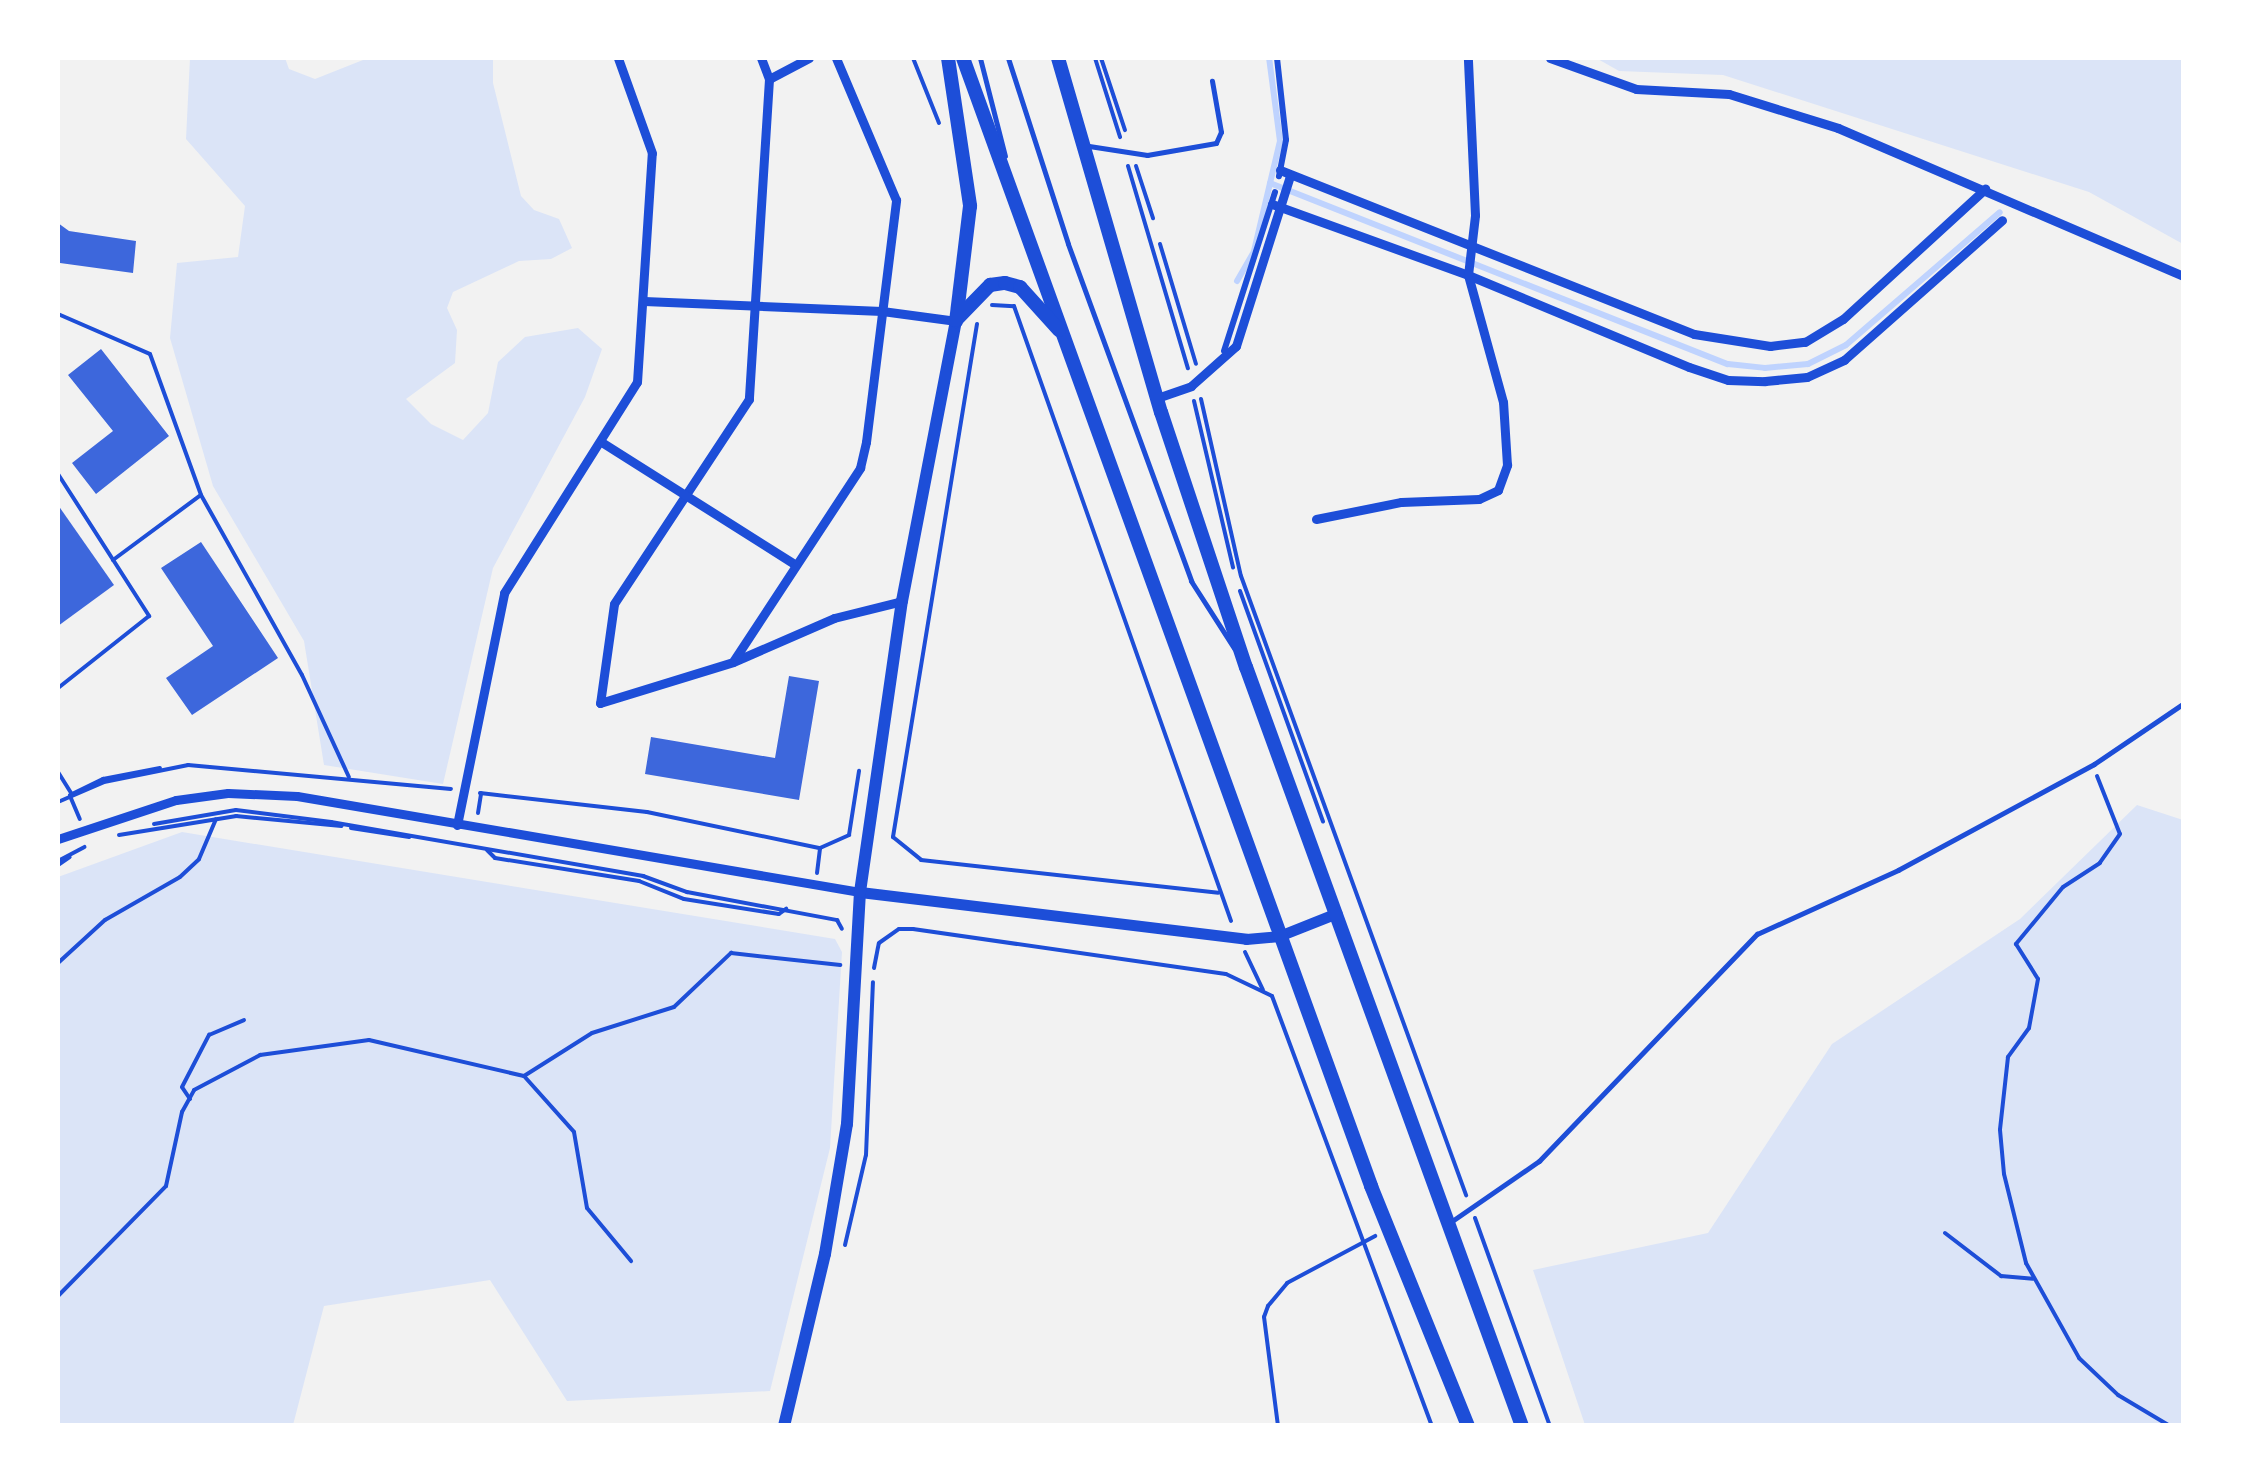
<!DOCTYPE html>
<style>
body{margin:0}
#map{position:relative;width:2241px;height:1483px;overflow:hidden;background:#f2f2f2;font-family:"Zilla Slab",serif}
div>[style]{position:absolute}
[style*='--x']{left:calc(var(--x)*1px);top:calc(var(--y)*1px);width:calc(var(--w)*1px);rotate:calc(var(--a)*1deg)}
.green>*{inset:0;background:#dbe4f7}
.stream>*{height:6px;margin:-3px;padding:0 3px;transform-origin:3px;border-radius:3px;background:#bfd3fe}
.building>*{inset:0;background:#3d67dc}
.path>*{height:4px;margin:-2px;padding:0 2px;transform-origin:2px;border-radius:2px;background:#1d4ed8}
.service>*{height:5px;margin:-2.5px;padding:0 2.5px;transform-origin:2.5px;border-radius:2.5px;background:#1d4ed8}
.pedestrian>*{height:6px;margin:-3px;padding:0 3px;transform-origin:3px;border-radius:3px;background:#1d4ed8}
.minor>*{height:9px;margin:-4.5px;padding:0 4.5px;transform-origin:4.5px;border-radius:4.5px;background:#1d4ed8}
.tertiary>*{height:11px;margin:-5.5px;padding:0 5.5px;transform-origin:5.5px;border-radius:5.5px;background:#1d4ed8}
.secondary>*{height:12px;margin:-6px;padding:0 6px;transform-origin:6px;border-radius:6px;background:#1d4ed8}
.primary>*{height:14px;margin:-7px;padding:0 7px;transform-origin:7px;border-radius:7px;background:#1d4ed8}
span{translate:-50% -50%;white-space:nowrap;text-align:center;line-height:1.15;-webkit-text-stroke:10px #fff;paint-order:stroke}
.frame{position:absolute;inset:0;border:60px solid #fff;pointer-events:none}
</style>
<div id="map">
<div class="green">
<i style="clip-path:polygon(190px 58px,285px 58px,289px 69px,315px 79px,368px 58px,493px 58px,493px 83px,521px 196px,534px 210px,559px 219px,572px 248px,551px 259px,519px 261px,453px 292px,447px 308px,457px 330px,455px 363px,406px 399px,431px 424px,463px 440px,488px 413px,498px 362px,525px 337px,578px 328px,602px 349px,585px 397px,493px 568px,443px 784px,324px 765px,304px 641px,213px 486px,170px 338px,177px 263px,238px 257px,245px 206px,186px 139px)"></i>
<i style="clip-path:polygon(1596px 58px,2183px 58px,2183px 244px,2089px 192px,1723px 75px,1619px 71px)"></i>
<i style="clip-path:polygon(2137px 805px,2183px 820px,2183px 1425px,1585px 1425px,1533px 1270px,1708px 1233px,1832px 1044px,2020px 919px)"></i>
<i style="clip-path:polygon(182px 832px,835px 939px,842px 952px,830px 1148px,770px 1391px,567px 1401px,490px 1280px,324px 1306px,293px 1425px,58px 1425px,58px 877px)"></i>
</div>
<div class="stream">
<i style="--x:1270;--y:183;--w:492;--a:21.6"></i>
<i style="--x:1728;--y:364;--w:37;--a:6"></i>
<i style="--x:1765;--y:368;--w:43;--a:-5.3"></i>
<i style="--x:1808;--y:364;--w:42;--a:-26.6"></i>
<i style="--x:1846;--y:345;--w:203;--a:-40.8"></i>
<i style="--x:1237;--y:281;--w:34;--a:-60"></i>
<i style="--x:1254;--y:251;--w:113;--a:-76.7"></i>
<i style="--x:1280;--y:141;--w:84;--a:-97.5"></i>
</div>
<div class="building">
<i style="clip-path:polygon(58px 223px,69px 231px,136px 241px,133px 273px,60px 263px)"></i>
<i style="clip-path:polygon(101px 349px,169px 436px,96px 494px,72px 463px,113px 431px,68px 375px)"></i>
<i style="clip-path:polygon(58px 505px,114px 585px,58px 626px)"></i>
<i style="clip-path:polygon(201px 542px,278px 658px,192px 715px,166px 678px,213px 646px,161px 568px)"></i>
<i style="clip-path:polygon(789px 676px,819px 681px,799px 800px,645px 774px,651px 737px,775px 758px)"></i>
</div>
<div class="path">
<i style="--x:913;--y:58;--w:70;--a:68.2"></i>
<i style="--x:1095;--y:58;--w:83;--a:72.4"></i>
<i style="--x:1101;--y:58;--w:76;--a:71.6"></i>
<i style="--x:1128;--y:166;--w:211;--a:73.5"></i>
<i style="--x:1136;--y:166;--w:55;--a:71.9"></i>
<i style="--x:1160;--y:244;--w:125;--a:73.3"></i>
<i style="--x:992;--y:305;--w:22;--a:3"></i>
<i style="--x:1014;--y:306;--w:652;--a:70.56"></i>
<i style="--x:58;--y:314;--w:100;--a:23.5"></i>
<i style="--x:150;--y:354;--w:150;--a:70.1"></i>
<i style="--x:201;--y:495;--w:206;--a:60.7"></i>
<i style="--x:302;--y:675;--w:112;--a:65.3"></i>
<i style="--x:977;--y:324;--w:520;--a:99.3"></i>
<i style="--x:893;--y:837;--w:36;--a:39"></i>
<i style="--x:921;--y:860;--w:299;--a:6.3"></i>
<i style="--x:1201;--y:399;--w:181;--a:77.3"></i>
<i style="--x:1241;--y:576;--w:659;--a:70.02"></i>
<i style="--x:1194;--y:401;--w:171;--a:76.8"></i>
<i style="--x:58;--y:474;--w:169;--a:57.3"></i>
<i style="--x:149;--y:616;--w:116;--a:141.6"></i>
<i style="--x:113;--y:560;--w:109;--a:-36.5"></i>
<i style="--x:1240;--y:591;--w:245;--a:70.2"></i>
<i style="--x:58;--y:772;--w:25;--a:58"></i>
<i style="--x:2097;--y:776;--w:62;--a:68.4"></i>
<i style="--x:2120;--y:834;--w:35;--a:125"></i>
<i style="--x:2100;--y:863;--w:44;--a:147"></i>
<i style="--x:2063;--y:887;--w:74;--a:129.5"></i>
<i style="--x:2016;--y:944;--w:41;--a:57.8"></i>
<i style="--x:2038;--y:979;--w:50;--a:100.4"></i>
<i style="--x:2029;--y:1028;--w:36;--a:126"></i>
<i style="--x:2008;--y:1057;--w:73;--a:96.3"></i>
<i style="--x:2000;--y:1130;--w:44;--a:84.8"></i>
<i style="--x:2004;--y:1174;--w:92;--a:76.1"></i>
<i style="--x:2026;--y:1263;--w:109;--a:60.8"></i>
<i style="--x:2079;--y:1358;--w:54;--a:43.5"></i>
<i style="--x:2118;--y:1395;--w:61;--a:30.8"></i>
<i style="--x:480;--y:793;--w:168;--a:6.5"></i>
<i style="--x:647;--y:812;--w:177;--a:11.8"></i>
<i style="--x:820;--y:848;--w:32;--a:-24"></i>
<i style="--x:849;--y:835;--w:65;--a:-81.1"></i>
<i style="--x:70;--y:795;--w:37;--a:-26"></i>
<i style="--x:103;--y:779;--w:58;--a:-10.9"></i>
<i style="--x:70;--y:796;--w:25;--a:67"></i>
<i style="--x:58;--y:802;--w:50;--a:-23.5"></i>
<i style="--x:104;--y:782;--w:86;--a:-11.4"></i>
<i style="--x:188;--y:765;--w:264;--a:5.2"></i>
<i style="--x:478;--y:813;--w:20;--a:-81"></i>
<i style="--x:154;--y:824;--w:83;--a:-9.7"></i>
<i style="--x:236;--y:810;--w:96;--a:7.2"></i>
<i style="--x:331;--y:822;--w:317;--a:9.8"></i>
<i style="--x:643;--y:876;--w:47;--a:20"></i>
<i style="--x:687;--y:892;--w:153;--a:10.6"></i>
<i style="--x:837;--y:920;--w:10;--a:61"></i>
<i style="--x:351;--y:828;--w:59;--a:8.8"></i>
<i style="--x:119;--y:835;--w:119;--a:-9.2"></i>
<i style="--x:236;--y:816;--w:106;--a:5.4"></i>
<i style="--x:487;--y:850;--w:11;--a:45"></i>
<i style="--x:495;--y:858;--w:146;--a:9.1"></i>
<i style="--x:639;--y:881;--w:48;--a:21.8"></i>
<i style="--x:684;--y:899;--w:96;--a:9"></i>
<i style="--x:779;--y:914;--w:9;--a:-36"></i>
<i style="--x:58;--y:861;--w:30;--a:-28"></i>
<i style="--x:58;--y:865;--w:14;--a:-34"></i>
<i style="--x:817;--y:873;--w:25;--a:-83"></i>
<i style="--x:1245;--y:952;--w:42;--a:64.7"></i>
<i style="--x:58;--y:963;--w:64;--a:-42.5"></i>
<i style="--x:105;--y:920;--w:86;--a:-29.8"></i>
<i style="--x:180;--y:877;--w:26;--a:-43"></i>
<i style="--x:199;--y:859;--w:43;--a:-67"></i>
<i style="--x:874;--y:968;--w:25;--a:-79"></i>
<i style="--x:879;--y:943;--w:24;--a:-35"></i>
<i style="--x:899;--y:929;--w:14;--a:0"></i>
<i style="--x:913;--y:929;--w:316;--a:8.2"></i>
<i style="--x:1226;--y:974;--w:51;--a:25.6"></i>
<i style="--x:1272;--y:996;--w:459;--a:69.6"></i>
<i style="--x:524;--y:1076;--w:75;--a:48.2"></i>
<i style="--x:574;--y:1132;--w:77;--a:80.3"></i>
<i style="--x:587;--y:1208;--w:69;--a:50.3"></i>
<i style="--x:190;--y:1099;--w:14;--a:-124"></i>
<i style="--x:182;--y:1087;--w:59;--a:-62.6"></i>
<i style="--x:209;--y:1035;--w:38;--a:-23"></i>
<i style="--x:1475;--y:1218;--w:221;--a:70.2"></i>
<i style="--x:1945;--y:1233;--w:71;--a:37.5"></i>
<i style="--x:2001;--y:1276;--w:32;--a:5"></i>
<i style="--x:845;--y:1245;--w:92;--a:-76.9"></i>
<i style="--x:866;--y:1155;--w:173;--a:-87.7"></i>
<i style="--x:58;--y:1296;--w:154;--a:-45.5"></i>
<i style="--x:166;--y:1186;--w:76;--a:-77.8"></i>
<i style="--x:182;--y:1112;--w:25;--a:-61"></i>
<i style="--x:194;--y:1090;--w:75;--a:-27.9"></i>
<i style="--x:260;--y:1055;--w:110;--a:-7.8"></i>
<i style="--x:369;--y:1040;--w:159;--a:13.1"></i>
<i style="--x:524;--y:1076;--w:80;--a:-32.3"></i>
<i style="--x:592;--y:1033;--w:86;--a:-17.6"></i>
<i style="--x:674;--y:1007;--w:79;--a:-43.5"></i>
<i style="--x:731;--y:953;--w:110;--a:6.3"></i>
<i style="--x:1278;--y:1426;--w:110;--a:-97.3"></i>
<i style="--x:1264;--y:1317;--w:12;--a:-70"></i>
<i style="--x:1268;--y:1306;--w:30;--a:-50"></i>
<i style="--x:1287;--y:1283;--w:100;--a:-28.1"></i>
</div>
<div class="service">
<i style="--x:980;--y:58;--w:101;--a:75.7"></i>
<i style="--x:1008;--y:58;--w:195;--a:72.1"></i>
<i style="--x:1068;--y:244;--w:359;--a:69.9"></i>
<i style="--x:1191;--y:581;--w:80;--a:57.3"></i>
<i style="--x:1089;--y:146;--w:59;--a:8.8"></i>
<i style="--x:1147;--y:155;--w:70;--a:-9.9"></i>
<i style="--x:1216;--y:143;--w:12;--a:-66"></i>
<i style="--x:1221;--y:132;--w:52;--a:-100"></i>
<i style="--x:1452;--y:1221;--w:106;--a:-34.6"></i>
<i style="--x:1539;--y:1161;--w:315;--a:-46.2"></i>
<i style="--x:1757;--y:934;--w:155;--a:-24.4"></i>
<i style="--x:1898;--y:870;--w:223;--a:-28.4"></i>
<i style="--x:2094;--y:764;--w:109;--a:-34.1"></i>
</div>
<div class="pedestrian">
<i style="--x:1277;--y:58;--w:82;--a:83.7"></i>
<i style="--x:1286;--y:140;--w:37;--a:101"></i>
<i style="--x:1224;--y:351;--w:167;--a:-72.2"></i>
</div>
<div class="minor">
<i style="--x:761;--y:58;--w:22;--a:69"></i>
<i style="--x:769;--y:79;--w:321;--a:93.6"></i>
<i style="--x:749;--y:399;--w:245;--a:123.4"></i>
<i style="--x:614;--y:604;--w:100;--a:98"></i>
<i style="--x:600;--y:703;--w:139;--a:-17.1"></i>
<i style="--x:733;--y:662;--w:110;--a:-23.5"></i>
<i style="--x:834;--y:618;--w:70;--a:-14"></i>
<i style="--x:1550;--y:58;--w:91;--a:19.8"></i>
<i style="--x:1636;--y:89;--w:93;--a:3.1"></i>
<i style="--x:1729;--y:94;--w:114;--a:17.3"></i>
<i style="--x:1838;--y:128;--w:376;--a:23.2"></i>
<i style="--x:769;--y:79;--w:45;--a:-27.7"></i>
<i style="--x:1280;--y:170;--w:445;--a:21.6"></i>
<i style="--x:1694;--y:334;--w:77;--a:9"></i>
<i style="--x:1770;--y:346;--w:35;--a:-7"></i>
<i style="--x:1805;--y:342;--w:44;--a:-31.2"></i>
<i style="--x:1843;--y:319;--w:193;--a:-42.5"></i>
<i style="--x:1272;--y:204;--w:208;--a:19.9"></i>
<i style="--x:1468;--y:275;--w:239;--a:22.6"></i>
<i style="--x:1689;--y:367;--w:41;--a:18.4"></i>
<i style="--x:1728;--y:380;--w:37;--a:2"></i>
<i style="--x:1765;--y:381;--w:42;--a:-5.4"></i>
<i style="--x:1807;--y:377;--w:41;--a:-24.7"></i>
<i style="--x:1844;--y:360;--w:211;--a:-41.5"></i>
<i style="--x:644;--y:301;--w:238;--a:2.4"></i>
<i style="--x:882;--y:311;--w:75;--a:7.7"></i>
<i style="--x:1157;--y:398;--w:36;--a:-19"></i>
<i style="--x:1191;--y:386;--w:60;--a:-41.6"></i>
<i style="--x:1236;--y:346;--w:178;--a:-72.4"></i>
<i style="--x:603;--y:443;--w:228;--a:32.3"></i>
<i style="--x:1316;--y:519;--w:87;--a:-11.3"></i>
<i style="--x:1401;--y:502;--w:78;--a:-2.2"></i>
<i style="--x:1479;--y:499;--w:21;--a:-25"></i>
<i style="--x:1498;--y:490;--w:27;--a:-70"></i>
<i style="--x:1507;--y:465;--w:63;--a:-93.6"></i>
<i style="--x:1503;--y:402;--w:132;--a:-105.4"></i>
<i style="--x:1468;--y:275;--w:60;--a:-83.3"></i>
<i style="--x:1475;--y:215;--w:157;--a:-92.6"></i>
<i style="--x:734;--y:660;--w:230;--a:-56.7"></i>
<i style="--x:860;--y:468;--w:27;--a:-77"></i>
<i style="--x:866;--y:442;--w:244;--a:-82.9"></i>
<i style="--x:896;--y:200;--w:154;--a:-112.9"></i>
<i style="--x:457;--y:825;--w:237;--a:-78.5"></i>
<i style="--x:504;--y:593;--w:249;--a:-57.8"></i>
<i style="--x:637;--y:382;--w:229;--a:-86.3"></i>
<i style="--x:652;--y:153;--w:101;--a:-109.7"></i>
<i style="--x:58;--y:839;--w:124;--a:-18.3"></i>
<i style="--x:176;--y:800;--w:52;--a:-7.7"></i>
<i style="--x:228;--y:793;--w:69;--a:2.5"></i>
<i style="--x:297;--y:796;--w:571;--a:9.68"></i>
</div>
<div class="tertiary">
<i style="--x:860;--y:892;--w:389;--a:6.9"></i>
<i style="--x:1246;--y:939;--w:33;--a:-5"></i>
<i style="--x:1279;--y:936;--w:62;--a:-21.6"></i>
</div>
<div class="secondary">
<i style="--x:784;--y:1426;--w:177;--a:-76.6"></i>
<i style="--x:825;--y:1254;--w:132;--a:-80.4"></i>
<i style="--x:847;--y:1124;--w:232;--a:-86.8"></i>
<i style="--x:860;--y:892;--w:294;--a:-81.8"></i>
<i style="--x:902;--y:601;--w:285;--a:-79.1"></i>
</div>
<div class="primary">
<i style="--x:948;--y:58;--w:150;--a:81.5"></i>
<i style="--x:970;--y:206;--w:116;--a:96.9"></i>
<i style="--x:963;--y:58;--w:1200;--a:70.11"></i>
<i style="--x:1371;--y:1186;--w:259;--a:68"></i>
<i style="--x:1058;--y:58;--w:369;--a:73.8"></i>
<i style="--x:1161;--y:412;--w:269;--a:71.6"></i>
<i style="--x:1246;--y:667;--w:808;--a:70.02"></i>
<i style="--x:956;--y:320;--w:49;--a:-45.8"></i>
<i style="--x:990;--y:285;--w:15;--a:-8"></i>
<i style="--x:1005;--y:283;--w:16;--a:15"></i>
<i style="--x:1020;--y:287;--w:58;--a:47.8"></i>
</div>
<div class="frame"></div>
</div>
